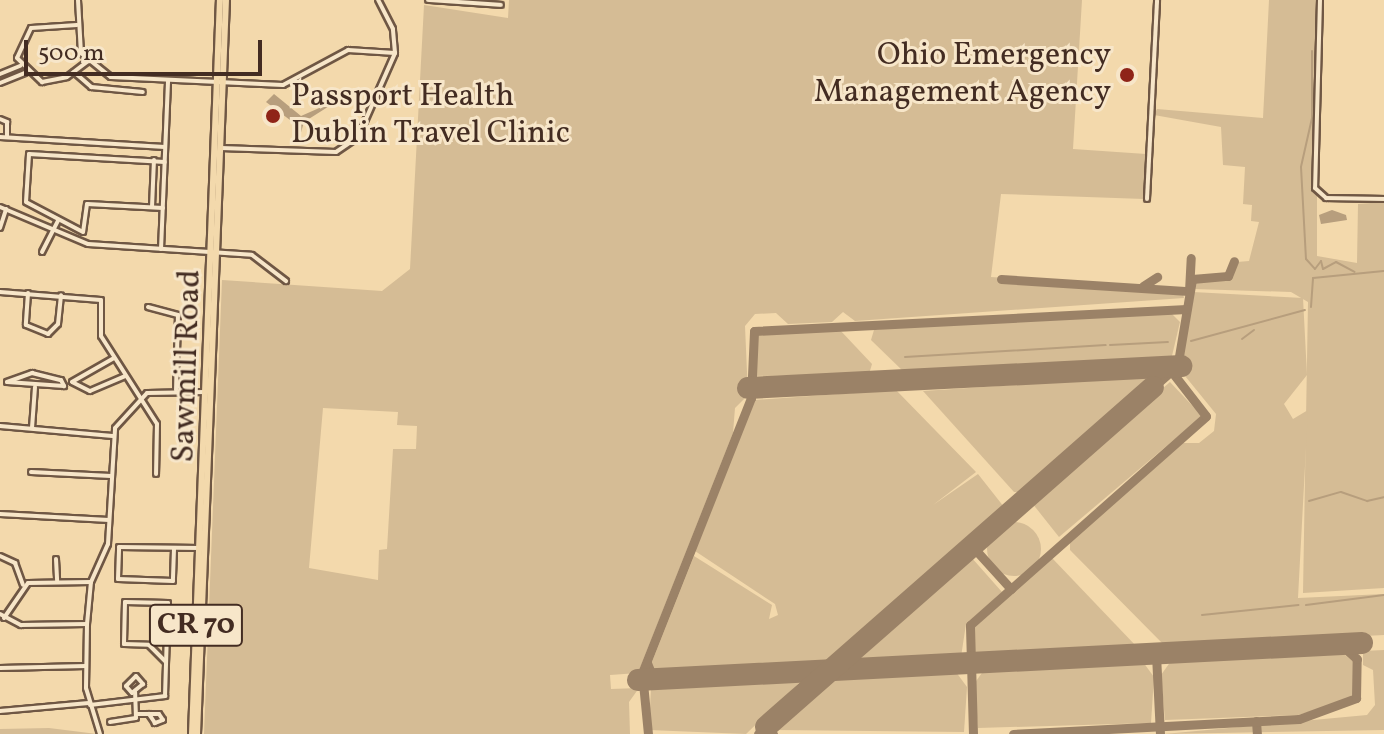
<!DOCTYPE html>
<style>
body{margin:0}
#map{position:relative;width:1384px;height:734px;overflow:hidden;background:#f3d9ac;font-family:Vollkorn,serif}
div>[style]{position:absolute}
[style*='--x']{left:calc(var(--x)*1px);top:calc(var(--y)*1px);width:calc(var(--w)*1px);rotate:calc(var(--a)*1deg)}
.green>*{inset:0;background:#d5bc95}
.round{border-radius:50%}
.water>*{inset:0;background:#b79e7d}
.stream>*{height:2px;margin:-1px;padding:0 1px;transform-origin:1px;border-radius:1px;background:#b79e7d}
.taxiway>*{height:9px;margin:-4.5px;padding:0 4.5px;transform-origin:4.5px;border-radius:4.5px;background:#9b8267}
.runway>*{height:22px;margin:-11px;padding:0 11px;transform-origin:11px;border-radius:11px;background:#9b8267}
.roads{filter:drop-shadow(2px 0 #6f5744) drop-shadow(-2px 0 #6f5744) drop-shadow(0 2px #6f5744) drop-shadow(0 -2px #6f5744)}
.minor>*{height:4px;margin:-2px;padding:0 2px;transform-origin:2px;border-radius:2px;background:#f7e6c9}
.major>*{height:6px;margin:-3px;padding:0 3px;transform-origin:3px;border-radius:3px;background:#f3d9ac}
.dots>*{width:22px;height:22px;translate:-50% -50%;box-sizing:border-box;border:4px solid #f7e6c9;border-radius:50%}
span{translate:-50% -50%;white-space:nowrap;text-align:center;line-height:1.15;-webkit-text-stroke:6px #f7e6c9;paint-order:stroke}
.shield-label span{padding:2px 6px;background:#f7e6c9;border:2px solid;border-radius:6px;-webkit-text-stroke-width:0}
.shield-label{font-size:30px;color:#432c22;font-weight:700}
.poi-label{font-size:32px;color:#432c22}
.right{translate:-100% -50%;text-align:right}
.left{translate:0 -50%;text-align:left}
.street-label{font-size:32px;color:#432c22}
.scale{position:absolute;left:24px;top:40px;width:238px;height:36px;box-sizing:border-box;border:4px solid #432c22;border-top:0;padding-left:10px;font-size:24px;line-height:28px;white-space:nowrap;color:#432c22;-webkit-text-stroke:6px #f7e6c9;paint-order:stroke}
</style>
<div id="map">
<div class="green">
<i style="clip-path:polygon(evenodd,509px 0,1082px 0,1073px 149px,1146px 154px,1144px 199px,1001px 194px,991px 277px,1182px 290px,1184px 298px,855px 321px,843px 312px,832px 322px,788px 324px,776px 313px,755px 314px,745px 326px,748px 395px,735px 408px,733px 433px,638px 673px,610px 675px,611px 689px,639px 688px,629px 702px,630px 734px,204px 734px,222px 280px,382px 291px,410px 269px,424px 5px,508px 18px,509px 0,323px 408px,398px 412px,397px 425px,417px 426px,416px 449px,393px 449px,387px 549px,379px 550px,378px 580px,309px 568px,323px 408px)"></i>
<i style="clip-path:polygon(1269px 0,1317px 0,1317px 256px,1357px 263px,1358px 204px,1384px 202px,1384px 588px,1303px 593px,1308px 302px,1291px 292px,1193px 289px,1198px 280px,1229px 279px,1237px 262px,1249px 261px,1259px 222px,1251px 221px,1252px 205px,1243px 204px,1245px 167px,1223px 165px,1221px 127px,1154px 115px,1157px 109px,1263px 118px)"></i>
<i style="clip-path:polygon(1193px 292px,1303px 298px,1307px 375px,1284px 404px,1293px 419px,1308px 410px,1298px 598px,1384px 594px,1384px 635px,1165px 646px,1070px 550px,1070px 542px,1183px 443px,1199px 443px,1214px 431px,1216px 414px,1181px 371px)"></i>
<i style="clip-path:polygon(1171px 313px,1180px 322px,1171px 360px,905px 373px,871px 340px,874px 330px,901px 327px)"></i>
<i style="clip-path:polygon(839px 329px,872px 364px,869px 374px,755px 376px,752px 339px,759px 334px)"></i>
<i style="clip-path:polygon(1149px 376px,1024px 492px,1014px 492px,923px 391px)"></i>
<i style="clip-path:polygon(1170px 382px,1202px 416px,1059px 537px,1032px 503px)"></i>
<i style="clip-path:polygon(896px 390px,976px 472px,933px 505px,978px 474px,1004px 507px,828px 663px,655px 673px,650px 667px,694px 556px,772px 605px,769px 619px,778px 615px,775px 604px,695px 551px,754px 400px)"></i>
<i class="round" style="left:987px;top:522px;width:54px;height:54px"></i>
<i style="clip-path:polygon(971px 557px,1002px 592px,966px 624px,961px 657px,857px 662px)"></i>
<i style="clip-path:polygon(1052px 558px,1137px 647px,975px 655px,973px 627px)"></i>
<i style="clip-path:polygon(1384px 650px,1384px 730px,1164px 734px,1367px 715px,1375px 705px,1373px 670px,1363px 665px,1363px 651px)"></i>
<i style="clip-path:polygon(1341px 652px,1354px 662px,1355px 691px,1347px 701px,1298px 715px,1165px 720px,1161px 675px,1171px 661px)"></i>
<i style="clip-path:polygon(1143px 662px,1154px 677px,1151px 723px,978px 728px,974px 684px,984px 670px)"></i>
<i style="clip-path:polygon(956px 672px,967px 687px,964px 732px,777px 730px,835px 678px)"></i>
<i style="clip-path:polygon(802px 680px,746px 734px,649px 730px,651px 687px)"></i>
<i style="clip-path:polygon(49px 728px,97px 734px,0 734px,0 729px)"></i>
</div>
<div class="water">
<i style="clip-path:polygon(274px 94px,301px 116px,342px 98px,304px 122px,298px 143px,294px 123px,266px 102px)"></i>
<i style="clip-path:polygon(1332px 210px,1346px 215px,1347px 220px,1321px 224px,1319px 215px)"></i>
</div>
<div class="stream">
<i style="--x:1312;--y:51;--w:67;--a:90"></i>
<i style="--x:1312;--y:118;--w:50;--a:102.7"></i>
<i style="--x:1301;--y:167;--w:92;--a:86.9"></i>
<i style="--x:1306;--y:259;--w:13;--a:48"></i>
<i style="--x:1315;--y:269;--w:10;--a:-53"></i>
<i style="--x:1321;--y:261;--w:8;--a:76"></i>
<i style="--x:1323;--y:269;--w:15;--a:-28"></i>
<i style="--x:1336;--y:262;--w:21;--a:28"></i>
<i style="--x:1311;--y:307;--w:29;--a:-86"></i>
<i style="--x:1313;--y:278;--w:71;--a:-5.6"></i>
<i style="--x:1242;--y:339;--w:15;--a:-37"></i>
<i style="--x:1191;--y:341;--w:118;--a:-15.2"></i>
<i style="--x:1110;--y:345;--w:58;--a:-3"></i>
<i style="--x:905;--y:357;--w:201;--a:-3.4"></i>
<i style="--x:1309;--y:501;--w:33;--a:-16"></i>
<i style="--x:1341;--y:492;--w:28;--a:19"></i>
<i style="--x:1367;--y:501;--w:17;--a:-13"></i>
<i style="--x:1306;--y:605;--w:79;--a:-7.3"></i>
<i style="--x:1202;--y:615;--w:97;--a:-5.9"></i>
</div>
<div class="taxiway">
<i style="--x:1001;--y:279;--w:188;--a:3.7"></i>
<i style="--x:1189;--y:291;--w:33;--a:-87"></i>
<i style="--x:1143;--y:286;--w:17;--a:-33"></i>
<i style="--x:1176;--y:374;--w:96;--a:-80.4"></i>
<i style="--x:1192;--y:279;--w:36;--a:-5"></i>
<i style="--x:1228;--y:276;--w:16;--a:-68"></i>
<i style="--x:1153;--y:387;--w:28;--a:-41"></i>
<i style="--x:972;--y:546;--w:58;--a:47.8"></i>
<i style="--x:1156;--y:655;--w:79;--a:87.1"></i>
<i style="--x:647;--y:663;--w:18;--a:68"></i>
<i style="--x:1256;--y:721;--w:13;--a:86"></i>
<i style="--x:648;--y:734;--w:61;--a:-95.6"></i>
<i style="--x:642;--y:673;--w:296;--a:-68.4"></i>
<i style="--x:751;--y:398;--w:67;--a:-87.4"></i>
<i style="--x:754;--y:331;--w:433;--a:-2.9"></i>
<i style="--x:758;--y:734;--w:11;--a:-41"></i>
<i style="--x:766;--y:727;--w:10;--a:45"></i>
<i style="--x:973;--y:734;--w:109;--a:-91.6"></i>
<i style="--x:970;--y:625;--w:315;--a:-41.5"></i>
<i style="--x:1206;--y:416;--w:62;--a:-127.8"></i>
<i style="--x:1013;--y:734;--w:286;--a:-3"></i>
<i style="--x:1299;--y:719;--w:61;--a:-20.2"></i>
<i style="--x:1356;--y:698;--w:39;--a:-89"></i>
<i style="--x:1357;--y:659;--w:21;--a:-139"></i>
</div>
<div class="runway">
<i style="--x:748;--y:388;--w:434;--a:-2.9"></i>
<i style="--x:638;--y:680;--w:725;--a:-2.93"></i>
<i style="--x:766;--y:727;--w:515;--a:-41.3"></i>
</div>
<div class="roads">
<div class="minor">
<i style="--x:78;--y:0;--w:53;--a:86.8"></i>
<i style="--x:81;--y:53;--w:38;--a:39"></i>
<i style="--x:111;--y:77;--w:172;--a:2.7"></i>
<i style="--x:283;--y:85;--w:74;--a:-28.3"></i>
<i style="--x:348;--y:50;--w:47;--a:3.7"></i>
<i style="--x:428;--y:0;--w:73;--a:3.9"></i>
<i style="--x:1320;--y:0;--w:188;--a:91.5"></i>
<i style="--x:1315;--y:188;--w:15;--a:42"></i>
<i style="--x:1326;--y:198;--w:58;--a:1"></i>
<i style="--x:77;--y:25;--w:46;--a:176.3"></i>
<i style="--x:31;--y:28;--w:33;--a:115"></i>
<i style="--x:17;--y:58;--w:35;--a:44"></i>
<i style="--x:42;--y:82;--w:25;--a:-11"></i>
<i style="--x:67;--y:77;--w:25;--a:-37"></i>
<i style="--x:74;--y:72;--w:23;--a:41"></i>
<i style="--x:91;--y:87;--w:52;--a:5.5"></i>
<i style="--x:0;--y:74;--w:22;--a:-22"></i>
<i style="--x:0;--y:83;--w:27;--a:-22"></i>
<i style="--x:0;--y:119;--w:8;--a:23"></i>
<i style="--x:7;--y:122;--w:15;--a:90"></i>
<i style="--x:0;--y:137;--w:165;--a:3.5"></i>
<i style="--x:221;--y:148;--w:115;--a:2"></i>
<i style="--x:336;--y:152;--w:27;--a:-34"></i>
<i style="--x:358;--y:137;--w:92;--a:-66.2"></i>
<i style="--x:395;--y:53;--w:24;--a:-95"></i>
<i style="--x:393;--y:29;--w:33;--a:-117"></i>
<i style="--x:1147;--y:199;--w:199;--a:-87.1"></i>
<i style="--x:0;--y:207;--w:95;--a:22.8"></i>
<i style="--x:88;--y:244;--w:164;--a:3.8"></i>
<i style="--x:252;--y:255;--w:43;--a:37.4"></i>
<i style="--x:152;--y:207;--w:47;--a:-87.6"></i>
<i style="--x:163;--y:208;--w:76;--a:-177"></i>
<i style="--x:87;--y:204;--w:28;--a:98"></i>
<i style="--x:83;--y:232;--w:64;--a:-152.2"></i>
<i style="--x:26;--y:202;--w:48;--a:-86.4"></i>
<i style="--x:29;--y:154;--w:136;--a:3.4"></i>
<i style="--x:0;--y:228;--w:20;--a:-72"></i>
<i style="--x:161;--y:249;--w:169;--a:-87.6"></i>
<i style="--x:42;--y:252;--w:35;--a:-63"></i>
<i style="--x:0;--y:292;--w:101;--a:4.5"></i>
<i style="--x:101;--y:300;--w:36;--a:90"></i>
<i style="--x:101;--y:336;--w:104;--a:57.5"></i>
<i style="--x:157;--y:424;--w:50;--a:91.1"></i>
<i style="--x:28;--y:293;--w:32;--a:94"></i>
<i style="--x:26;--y:325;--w:24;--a:22"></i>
<i style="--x:48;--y:334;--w:14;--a:-45"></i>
<i style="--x:58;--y:324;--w:29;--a:-84"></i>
<i style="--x:148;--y:307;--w:31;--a:15"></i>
<i style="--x:178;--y:315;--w:75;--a:91.5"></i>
<i style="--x:114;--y:358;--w:48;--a:150.3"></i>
<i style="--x:72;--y:382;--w:20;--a:27"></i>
<i style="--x:90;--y:391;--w:38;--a:-23"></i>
<i style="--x:32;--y:373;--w:30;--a:14"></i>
<i style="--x:61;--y:380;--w:7;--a:63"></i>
<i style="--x:64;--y:386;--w:57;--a:-176"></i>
<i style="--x:7;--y:382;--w:27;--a:-20"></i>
<i style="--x:0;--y:426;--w:113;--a:5.1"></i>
<i style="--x:32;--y:428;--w:41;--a:-85.8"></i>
<i style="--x:31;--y:472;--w:80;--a:2.9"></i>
<i style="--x:0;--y:514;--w:109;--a:3.2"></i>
<i style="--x:174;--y:549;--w:32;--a:92"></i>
<i style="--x:173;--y:581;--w:55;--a:-177.9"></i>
<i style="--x:118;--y:579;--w:32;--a:-88"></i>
<i style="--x:119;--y:547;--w:80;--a:0.7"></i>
<i style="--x:0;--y:556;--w:17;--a:25"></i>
<i style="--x:15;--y:563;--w:23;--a:70"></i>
<i style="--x:56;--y:559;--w:22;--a:87"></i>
<i style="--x:0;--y:614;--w:24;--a:28"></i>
<i style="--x:21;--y:625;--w:66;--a:-0.9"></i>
<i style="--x:4;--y:618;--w:42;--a:-55.6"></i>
<i style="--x:28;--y:583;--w:63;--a:-0.9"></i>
<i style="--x:0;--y:668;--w:86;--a:-1.3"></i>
<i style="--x:136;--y:676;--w:11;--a:49"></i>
<i style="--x:143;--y:684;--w:14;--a:141"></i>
<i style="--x:132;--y:693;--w:9;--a:-131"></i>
<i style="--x:126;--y:686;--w:14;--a:-45"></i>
<i style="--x:90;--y:705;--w:76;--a:-6.8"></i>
<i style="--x:165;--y:696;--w:93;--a:-88.2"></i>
<i style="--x:168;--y:603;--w:43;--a:-178.7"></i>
<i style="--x:125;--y:602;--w:42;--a:91.4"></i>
<i style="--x:124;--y:644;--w:25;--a:2"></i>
<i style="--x:149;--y:645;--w:24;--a:45"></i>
<i style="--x:0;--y:711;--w:89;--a:-5.1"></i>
<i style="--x:136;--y:714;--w:23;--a:0"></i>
<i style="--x:159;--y:714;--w:7;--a:56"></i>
<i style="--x:163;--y:720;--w:9;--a:159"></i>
<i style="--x:155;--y:723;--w:11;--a:-124"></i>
<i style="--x:110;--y:722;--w:26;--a:-9"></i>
<i style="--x:136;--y:718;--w:26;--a:-92"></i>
<i style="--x:100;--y:734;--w:48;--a:-106.9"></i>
<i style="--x:86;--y:688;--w:64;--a:-89.1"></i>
<i style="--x:87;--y:624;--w:42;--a:-84.6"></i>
<i style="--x:91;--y:582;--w:42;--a:-65.9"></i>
<i style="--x:108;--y:544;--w:116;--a:-86.5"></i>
<i style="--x:115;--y:428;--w:47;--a:-47.6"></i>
<i style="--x:147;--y:393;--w:58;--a:-1"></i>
</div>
<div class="major">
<i style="--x:192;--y:734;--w:735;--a:-87.82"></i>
<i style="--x:197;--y:734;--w:735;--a:-87.74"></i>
</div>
</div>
<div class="dots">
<i style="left:1127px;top:75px;background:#8f2418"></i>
<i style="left:273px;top:116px;background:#8f2418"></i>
</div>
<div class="shield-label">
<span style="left:196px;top:625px">CR 70</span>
</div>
<div class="poi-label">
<span class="right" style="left:1111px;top:75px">Ohio Emergency<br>Management Agency</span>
<span class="left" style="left:291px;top:116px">Passport Health<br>Dublin Travel Clinic</span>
</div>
<div class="street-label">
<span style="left:188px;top:366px;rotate:-88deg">Sawmill Road</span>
</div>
<div class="scale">500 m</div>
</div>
